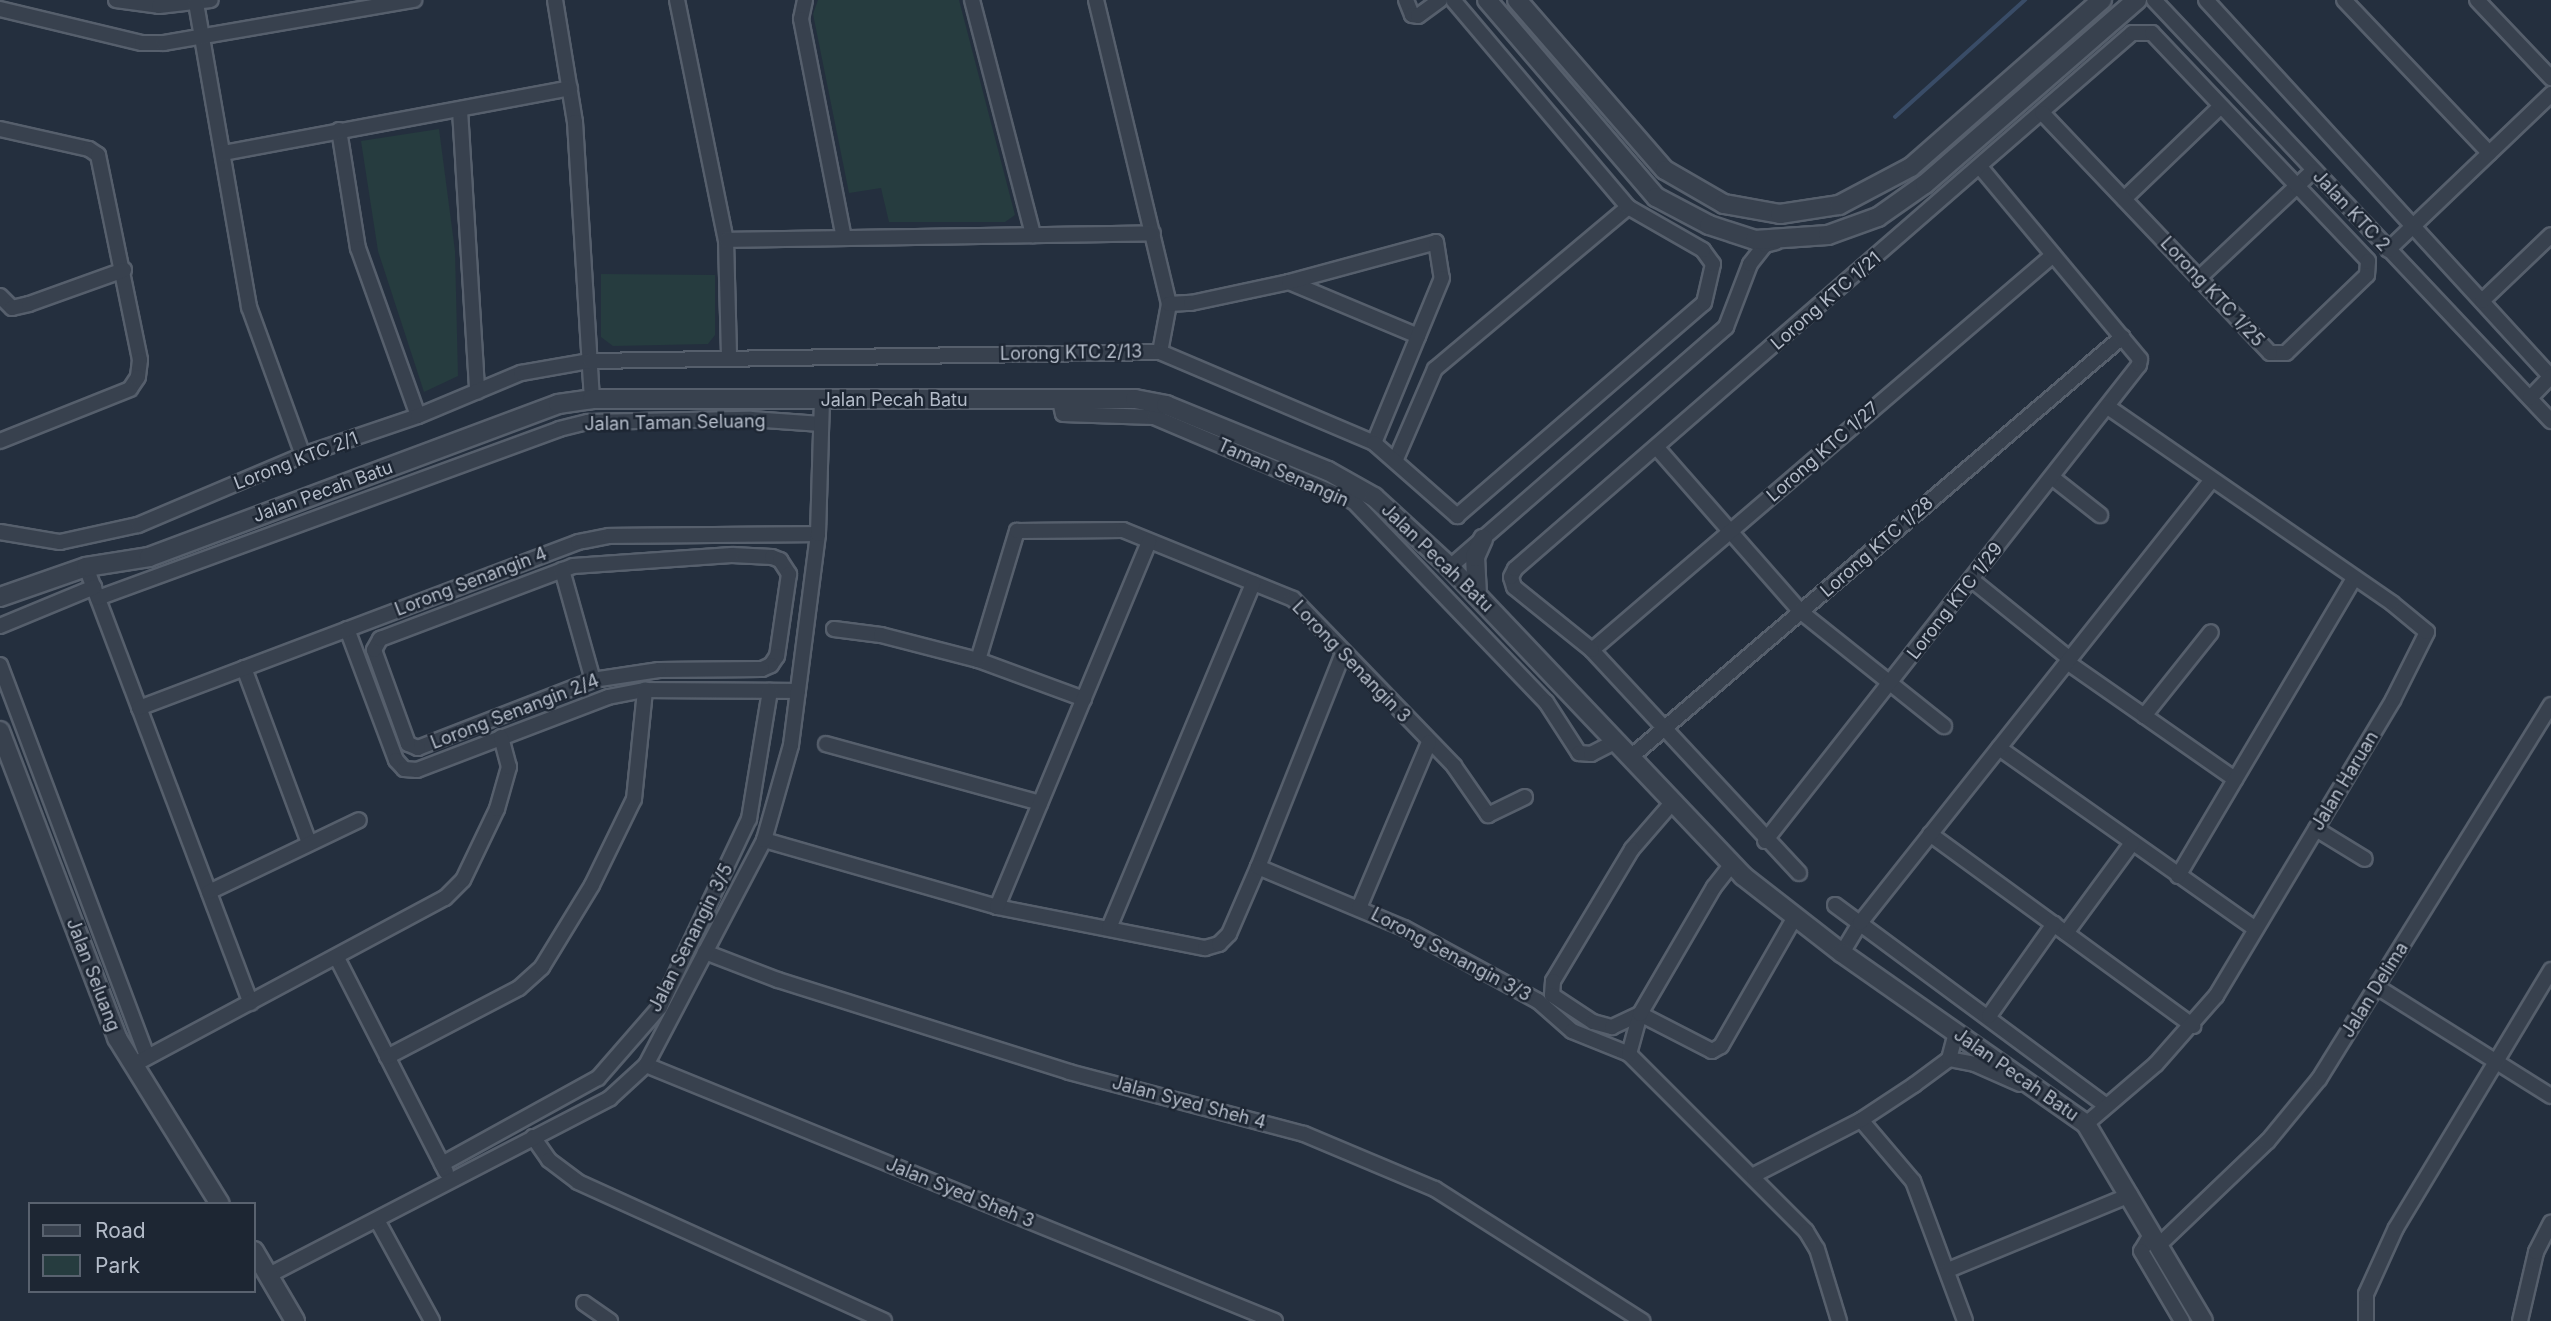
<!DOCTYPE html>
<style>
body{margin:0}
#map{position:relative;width:2551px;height:1321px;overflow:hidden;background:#242f3e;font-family:Inter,sans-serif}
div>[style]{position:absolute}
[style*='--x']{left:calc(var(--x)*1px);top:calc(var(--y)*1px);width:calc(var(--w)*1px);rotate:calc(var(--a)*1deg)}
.green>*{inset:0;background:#263c3f}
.stream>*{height:3.5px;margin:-1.75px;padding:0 1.75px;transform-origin:1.75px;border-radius:1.75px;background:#394c67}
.roads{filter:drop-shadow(2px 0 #565f6c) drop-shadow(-2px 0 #565f6c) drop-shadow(0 2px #565f6c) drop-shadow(0 -2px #565f6c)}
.minor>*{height:14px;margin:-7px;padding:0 7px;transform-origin:7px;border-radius:7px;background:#38414e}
.tertiary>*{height:18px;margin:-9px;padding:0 9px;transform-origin:9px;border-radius:9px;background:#38414e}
span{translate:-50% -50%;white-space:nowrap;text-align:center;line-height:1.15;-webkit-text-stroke:5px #1d2633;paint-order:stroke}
.street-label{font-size:18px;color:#b4bcc9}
.legend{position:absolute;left:28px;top:1202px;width:228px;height:91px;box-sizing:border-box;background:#1d2633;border:2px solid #59626f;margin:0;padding:9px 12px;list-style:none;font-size:21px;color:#b4bcc9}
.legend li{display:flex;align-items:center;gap:14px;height:35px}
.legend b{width:35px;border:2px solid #59626f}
</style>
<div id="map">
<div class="green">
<i style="clip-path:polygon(818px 0,959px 0,1015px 215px,1005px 222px,889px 222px,881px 188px,849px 193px,813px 14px)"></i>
<i style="clip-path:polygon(439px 129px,455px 251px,458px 376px,424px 392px,378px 251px,361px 141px)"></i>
<i style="clip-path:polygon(601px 274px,715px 275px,715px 335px,708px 344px,613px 346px,601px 337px)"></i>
</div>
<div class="stream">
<i style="--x:1895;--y:117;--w:175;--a:-42"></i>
</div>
<div class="roads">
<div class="minor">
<i style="--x:116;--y:0;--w:43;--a:7.9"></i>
<i style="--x:159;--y:6;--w:52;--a:-6.6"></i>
<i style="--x:555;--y:0;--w:124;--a:80.7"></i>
<i style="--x:575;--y:122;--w:278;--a:86.5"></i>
<i style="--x:677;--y:0;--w:245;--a:78.5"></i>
<i style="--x:726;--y:240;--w:118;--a:88.5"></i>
<i style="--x:805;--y:0;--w:19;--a:102"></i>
<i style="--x:801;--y:19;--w:223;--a:78.9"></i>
<i style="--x:972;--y:0;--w:243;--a:75.4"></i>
<i style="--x:1096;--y:0;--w:313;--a:76.5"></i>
<i style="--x:1169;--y:304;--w:49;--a:100.6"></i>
<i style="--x:1406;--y:0;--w:16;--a:68"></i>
<i style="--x:1412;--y:15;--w:6;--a:9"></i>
<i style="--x:1418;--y:16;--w:27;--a:-36"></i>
<i style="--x:2154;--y:0;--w:579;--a:46.68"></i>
<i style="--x:2206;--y:0;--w:511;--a:47.54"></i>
<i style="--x:2344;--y:0;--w:211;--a:46.5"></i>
<i style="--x:2477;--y:0;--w:108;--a:46.5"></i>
<i style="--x:196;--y:3;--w:309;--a:80.1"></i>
<i style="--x:249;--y:307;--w:158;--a:70"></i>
<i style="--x:0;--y:9;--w:146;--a:13.5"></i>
<i style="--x:142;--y:43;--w:22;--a:0"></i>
<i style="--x:164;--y:43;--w:254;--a:-9.8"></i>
<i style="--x:460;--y:110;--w:282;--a:86.5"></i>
<i style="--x:0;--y:129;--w:91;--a:12.7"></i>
<i style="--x:89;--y:149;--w:11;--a:34"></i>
<i style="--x:98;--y:155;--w:209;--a:78.4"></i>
<i style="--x:140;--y:360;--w:17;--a:97"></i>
<i style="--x:138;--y:377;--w:14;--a:124"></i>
<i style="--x:130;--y:389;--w:140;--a:158.2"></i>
<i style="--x:339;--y:130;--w:120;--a:80.9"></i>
<i style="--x:358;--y:248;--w:178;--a:70.3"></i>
<i style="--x:223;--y:153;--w:353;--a:-10.6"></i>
<i style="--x:2124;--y:199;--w:134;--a:-43.8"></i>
<i style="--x:726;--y:240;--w:427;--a:-0.9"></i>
<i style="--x:2388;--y:250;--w:226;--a:-43.7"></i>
<i style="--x:2199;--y:278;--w:156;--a:-43.2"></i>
<i style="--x:1289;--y:282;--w:140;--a:22.7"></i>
<i style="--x:0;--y:296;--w:17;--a:45"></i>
<i style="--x:12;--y:308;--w:17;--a:-13"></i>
<i style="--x:29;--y:304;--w:101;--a:-19.7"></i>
<i style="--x:2482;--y:301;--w:95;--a:-43.7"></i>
<i style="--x:1169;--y:304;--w:22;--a:-3"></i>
<i style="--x:1191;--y:303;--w:100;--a:-12.1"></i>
<i style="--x:1289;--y:282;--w:152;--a:-15.2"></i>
<i style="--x:1436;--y:242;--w:36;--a:81"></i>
<i style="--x:1442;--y:278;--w:178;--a:112.4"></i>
<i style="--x:2530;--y:398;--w:30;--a:-46"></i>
<i style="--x:1060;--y:401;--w:13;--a:77"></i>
<i style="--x:1063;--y:414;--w:91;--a:1.9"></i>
<i style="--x:1154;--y:417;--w:217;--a:23"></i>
<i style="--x:1354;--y:502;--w:277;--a:46.2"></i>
<i style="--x:1546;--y:702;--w:61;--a:57.1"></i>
<i style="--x:1579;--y:753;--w:12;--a:5"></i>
<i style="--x:1591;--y:754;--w:29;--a:-27"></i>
<i style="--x:1657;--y:448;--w:218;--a:48.7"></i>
<i style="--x:1801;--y:612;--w:183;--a:38.6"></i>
<i style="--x:1396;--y:459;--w:98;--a:-66.6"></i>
<i style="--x:1435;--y:369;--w:252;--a:-40"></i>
<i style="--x:2053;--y:478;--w:60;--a:38.2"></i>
<i style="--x:0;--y:532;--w:61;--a:9.5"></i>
<i style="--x:60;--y:542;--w:80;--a:-12.3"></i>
<i style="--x:138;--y:525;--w:179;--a:-23"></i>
<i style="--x:303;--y:455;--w:121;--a:-18.7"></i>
<i style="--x:418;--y:416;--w:112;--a:-22.7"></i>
<i style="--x:521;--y:373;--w:70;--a:-9.9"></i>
<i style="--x:590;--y:361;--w:570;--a:-0.9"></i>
<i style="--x:1160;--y:352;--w:233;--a:23"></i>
<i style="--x:1374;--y:443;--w:111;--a:41.3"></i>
<i style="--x:1457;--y:516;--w:326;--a:-40.8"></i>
<i style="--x:1704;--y:303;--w:40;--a:-77"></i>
<i style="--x:1713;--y:264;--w:17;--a:-126"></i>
<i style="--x:1703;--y:250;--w:86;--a:-150.2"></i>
<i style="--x:1628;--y:207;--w:271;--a:-130.2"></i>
<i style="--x:732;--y:555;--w:40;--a:2.9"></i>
<i style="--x:772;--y:557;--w:9;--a:21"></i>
<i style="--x:780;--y:560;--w:17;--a:57"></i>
<i style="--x:789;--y:574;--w:83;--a:98.3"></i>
<i style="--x:777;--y:656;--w:11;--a:124"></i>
<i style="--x:771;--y:665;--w:10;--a:156"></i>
<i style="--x:762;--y:669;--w:103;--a:179.4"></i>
<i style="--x:659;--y:670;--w:67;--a:171.4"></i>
<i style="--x:593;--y:680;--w:188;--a:158.8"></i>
<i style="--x:418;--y:748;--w:11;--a:-158"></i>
<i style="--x:408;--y:744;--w:100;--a:-109.9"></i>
<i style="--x:374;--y:650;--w:13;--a:-61"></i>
<i style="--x:380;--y:639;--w:206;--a:-20.7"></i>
<i style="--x:573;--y:566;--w:159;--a:-4"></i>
<i style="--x:86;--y:567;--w:466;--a:69.3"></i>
<i style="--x:1450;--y:567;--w:366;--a:-41"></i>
<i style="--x:1726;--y:327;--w:67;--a:-69.1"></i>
<i style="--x:1750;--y:264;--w:24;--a:-52"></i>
<i style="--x:1765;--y:245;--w:11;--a:-15"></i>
<i style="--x:562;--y:570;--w:114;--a:74.3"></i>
<i style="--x:1972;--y:580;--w:126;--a:38.9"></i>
<i style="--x:98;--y:598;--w:491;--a:-20.1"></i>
<i style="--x:559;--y:429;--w:30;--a:-14"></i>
<i style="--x:588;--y:422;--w:163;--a:-1.1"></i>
<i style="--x:751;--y:419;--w:70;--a:4.1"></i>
<i style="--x:0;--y:626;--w:102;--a:-22.5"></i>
<i style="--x:347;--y:629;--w:140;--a:69.5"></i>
<i style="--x:396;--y:760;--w:12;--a:48"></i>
<i style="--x:404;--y:769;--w:13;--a:4"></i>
<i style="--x:417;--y:770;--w:204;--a:-20.9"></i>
<i style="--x:608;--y:697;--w:38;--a:-11"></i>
<i style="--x:645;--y:690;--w:153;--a:0.4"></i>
<i style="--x:834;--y:629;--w:47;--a:7.3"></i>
<i style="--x:881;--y:635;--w:100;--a:14.5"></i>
<i style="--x:978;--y:660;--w:113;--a:20.2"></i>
<i style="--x:1592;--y:650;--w:607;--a:-40.59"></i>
<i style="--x:978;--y:660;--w:135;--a:-73.2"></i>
<i style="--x:1017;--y:531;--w:106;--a:-0.5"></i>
<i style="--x:1123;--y:530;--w:183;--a:22.1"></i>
<i style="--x:1293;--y:599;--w:232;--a:46"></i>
<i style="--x:1454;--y:766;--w:60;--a:55.2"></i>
<i style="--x:1488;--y:815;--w:41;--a:-25.9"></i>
<i style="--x:2067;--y:662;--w:205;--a:34.9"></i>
<i style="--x:0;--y:665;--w:418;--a:69.4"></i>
<i style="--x:244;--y:668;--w:187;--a:69.6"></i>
<i style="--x:139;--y:708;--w:469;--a:-20.7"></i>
<i style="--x:578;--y:542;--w:32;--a:-11"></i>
<i style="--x:609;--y:536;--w:209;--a:-0.5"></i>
<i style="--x:2144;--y:716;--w:107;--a:-51.4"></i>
<i style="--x:826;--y:744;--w:222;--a:15.4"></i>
<i style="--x:1999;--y:748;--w:314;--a:35.2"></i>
<i style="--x:1632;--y:756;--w:645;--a:-40.53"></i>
<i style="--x:1671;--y:804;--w:60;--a:130.9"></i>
<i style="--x:1632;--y:849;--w:154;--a:120.9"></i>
<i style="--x:1553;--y:981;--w:14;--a:94"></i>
<i style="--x:1552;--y:995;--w:49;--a:33.4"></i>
<i style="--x:1593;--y:1022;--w:20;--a:15"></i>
<i style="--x:1612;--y:1027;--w:31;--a:-25"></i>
<i style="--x:1640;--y:1014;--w:81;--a:27.2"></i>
<i style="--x:1712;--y:1051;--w:10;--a:-29"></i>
<i style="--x:1721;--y:1046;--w:149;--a:-60.2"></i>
<i style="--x:2316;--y:829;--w:57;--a:31.5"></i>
<i style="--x:1930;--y:834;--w:326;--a:36.1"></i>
<i style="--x:764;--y:840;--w:242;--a:16"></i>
<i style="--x:997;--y:907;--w:212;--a:11.2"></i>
<i style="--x:1205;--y:948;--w:15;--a:-16"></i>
<i style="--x:1219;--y:944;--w:14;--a:-45"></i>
<i style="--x:1229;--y:934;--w:73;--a:-66.6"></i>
<i style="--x:1258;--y:867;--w:230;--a:-68.3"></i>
<i style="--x:1765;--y:841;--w:605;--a:-51.84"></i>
<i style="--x:2139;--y:365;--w:6;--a:-81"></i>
<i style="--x:2140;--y:359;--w:250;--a:-129.8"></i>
<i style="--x:1258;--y:867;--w:158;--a:22.7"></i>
<i style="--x:1404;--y:928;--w:153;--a:28.6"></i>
<i style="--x:1538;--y:1001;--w:45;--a:41.4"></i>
<i style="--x:1572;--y:1031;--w:61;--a:22"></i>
<i style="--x:1629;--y:1054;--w:250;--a:45"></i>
<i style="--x:1806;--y:1231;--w:21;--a:59"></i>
<i style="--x:1817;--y:1249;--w:75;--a:73"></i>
<i style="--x:1799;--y:873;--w:304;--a:-132.9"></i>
<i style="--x:1592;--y:650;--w:100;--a:-141.1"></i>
<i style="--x:1514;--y:587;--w:10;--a:-107"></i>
<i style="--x:1511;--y:577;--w:9;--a:-63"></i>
<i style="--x:1515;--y:569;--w:817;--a:-40.98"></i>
<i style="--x:2132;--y:33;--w:20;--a:0"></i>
<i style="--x:2152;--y:33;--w:314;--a:46.5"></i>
<i style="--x:2368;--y:261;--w:14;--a:94"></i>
<i style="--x:2367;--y:275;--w:112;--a:136.1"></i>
<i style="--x:2286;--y:353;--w:16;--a:180"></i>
<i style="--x:2270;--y:353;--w:331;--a:-133.5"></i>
<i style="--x:2178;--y:876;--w:346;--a:-59.4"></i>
<i style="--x:209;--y:892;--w:166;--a:-25.6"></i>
<i style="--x:1835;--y:905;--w:336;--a:36.5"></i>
<i style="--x:997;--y:907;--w:396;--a:-67.4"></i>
<i style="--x:1359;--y:908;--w:180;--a:-67.1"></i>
<i style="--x:1109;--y:928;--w:374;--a:-67.3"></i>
<i style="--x:2066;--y:933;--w:112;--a:-53.7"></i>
<i style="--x:705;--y:952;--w:78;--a:21"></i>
<i style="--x:778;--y:980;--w:305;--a:17.5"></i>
<i style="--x:1069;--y:1072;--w:243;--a:14.8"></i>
<i style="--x:1304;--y:1134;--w:142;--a:22.8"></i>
<i style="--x:1435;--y:1189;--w:246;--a:32.5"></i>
<i style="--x:1842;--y:953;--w:35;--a:-59"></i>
<i style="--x:1860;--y:923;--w:563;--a:-51.56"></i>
<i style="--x:337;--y:958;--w:240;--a:63"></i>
<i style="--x:2377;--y:987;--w:205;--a:32.1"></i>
<i style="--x:1989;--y:1016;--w:113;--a:-54.8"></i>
<i style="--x:1629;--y:1054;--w:41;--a:-74.6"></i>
<i style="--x:1640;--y:1014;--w:147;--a:-59.8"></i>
<i style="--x:1714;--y:887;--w:28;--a:-52"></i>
<i style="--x:387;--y:1057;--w:149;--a:-27.6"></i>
<i style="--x:519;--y:988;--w:31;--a:-42"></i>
<i style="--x:542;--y:967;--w:96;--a:-58.6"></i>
<i style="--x:592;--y:885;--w:96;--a:-64"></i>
<i style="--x:634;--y:799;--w:110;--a:-84.2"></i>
<i style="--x:1949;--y:1059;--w:26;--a:11"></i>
<i style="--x:1975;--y:1064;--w:49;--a:24"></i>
<i style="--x:133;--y:1065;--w:354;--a:-28.2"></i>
<i style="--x:445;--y:898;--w:25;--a:-45"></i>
<i style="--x:463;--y:880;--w:79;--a:-64.4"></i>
<i style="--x:497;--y:809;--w:44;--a:-74.1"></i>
<i style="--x:509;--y:767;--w:31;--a:-105"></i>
<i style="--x:646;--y:1065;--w:679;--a:22.15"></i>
<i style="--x:1861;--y:1120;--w:80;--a:49.6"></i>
<i style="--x:1913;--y:1181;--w:149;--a:69.6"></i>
<i style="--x:2086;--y:1124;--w:92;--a:-40.6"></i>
<i style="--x:2156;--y:1064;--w:91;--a:-48.6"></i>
<i style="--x:2216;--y:996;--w:345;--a:-59.1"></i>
<i style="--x:2393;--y:700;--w:76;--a:-63.4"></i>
<i style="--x:2427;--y:632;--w:45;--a:-140.4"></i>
<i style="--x:2392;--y:603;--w:345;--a:-145.4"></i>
<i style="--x:533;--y:1137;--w:28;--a:55"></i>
<i style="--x:549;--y:1160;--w:36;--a:37"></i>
<i style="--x:578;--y:1182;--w:336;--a:24.4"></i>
<i style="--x:442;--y:1164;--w:178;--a:-28.9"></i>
<i style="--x:598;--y:1078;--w:94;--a:-48.9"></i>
<i style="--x:660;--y:1007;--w:208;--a:-64.7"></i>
<i style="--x:749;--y:819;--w:130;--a:-80.7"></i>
<i style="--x:1754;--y:1175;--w:120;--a:-27.2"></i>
<i style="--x:1861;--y:1120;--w:64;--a:-33.4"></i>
<i style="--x:1914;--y:1085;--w:44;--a:-36.6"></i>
<i style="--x:1949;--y:1059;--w:27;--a:-75"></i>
<i style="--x:377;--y:1220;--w:115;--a:61.4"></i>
<i style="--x:2152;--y:1233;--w:21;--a:121"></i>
<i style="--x:2141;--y:1251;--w:81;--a:59.6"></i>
<i style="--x:2159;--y:1245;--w:151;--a:-43.7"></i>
<i style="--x:2268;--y:1141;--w:80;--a:-50.6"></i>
<i style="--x:2319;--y:1079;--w:440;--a:-58.2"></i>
<i style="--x:1948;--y:1270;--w:197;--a:-22.4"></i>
<i style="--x:271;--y:1274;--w:382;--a:-27.4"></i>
<i style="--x:610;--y:1098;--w:49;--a:-42.5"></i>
<i style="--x:646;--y:1065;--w:254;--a:-62.3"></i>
<i style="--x:764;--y:840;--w:99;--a:-74.1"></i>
<i style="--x:791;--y:745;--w:213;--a:-82.7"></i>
<i style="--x:818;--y:534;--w:134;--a:-88.3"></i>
<i style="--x:584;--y:1303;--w:32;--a:35"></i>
<i style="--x:2366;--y:1321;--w:27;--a:-90"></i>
<i style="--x:2366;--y:1294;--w:72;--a:-65.6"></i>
<i style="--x:2396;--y:1228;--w:301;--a:-59"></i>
<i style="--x:2520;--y:1321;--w:71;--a:-76.9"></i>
<i style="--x:2536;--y:1252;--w:33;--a:-63"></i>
</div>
<div class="tertiary">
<i style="--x:1487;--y:0;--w:260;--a:49.4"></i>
<i style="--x:1656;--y:197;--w:60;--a:27.8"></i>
<i style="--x:1709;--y:225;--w:48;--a:18.1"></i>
<i style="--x:1755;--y:240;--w:73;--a:-3.9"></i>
<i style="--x:1828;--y:235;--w:53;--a:-19.8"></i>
<i style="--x:1878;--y:217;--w:57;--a:-35.1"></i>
<i style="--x:1925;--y:184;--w:281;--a:-41"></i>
<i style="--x:1517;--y:0;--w:225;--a:49"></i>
<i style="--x:1665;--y:170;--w:68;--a:30"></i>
<i style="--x:1724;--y:204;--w:57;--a:10.1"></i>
<i style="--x:1780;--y:214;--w:60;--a:-8.7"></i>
<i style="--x:1839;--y:205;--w:81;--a:-27.8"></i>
<i style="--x:1911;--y:167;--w:254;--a:-41.2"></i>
<i style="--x:1477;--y:595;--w:38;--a:-93"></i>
<i style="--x:1475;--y:557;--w:20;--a:-66"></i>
<i style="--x:0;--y:597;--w:91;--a:-19.2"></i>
<i style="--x:86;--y:567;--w:64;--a:-9"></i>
<i style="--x:149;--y:557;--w:437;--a:-20.5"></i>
<i style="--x:558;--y:404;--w:34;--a:-8"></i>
<i style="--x:592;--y:399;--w:543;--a:0"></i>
<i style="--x:1135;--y:399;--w:32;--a:11"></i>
<i style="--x:1166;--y:405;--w:175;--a:22.2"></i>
<i style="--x:1328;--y:471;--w:53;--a:29.5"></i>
<i style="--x:1374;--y:497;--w:103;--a:42.6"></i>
<i style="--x:1450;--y:567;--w:426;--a:46.5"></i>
<i style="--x:1743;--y:876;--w:125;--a:37.9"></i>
<i style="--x:1842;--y:953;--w:298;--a:35"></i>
<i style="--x:2086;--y:1124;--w:229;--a:59.3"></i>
<i style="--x:0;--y:731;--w:329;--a:69.1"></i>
<i style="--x:117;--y:1038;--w:195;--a:58.2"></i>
<i style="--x:254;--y:1251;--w:81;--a:59.6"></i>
</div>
</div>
<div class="street-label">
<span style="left:2351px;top:211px;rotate:47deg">Jalan KTC 2</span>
<span style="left:2212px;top:292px;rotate:47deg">Lorong KTC 1/25</span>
<span style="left:1826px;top:301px;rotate:-41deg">Lorong KTC 1/21</span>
<span style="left:1071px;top:353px;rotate:-1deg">Lorong KTC 2/13</span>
<span style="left:894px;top:400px">Jalan Pecah Batu</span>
<span style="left:675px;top:423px;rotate:-1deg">Jalan Taman Seluang</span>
<span style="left:1823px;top:452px;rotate:-41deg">Lorong KTC 1/27</span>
<span style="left:296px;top:461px;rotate:-21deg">Lorong KTC 2/1</span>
<span style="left:1283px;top:473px;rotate:24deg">Taman Senangin</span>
<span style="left:323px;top:492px;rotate:-20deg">Jalan Pecah Batu</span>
<span style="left:1877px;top:547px;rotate:-41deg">Lorong KTC 1/28</span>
<span style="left:1437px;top:558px;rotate:44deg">Jalan Pecah Batu</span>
<span style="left:471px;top:582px;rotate:-21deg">Lorong Senangin 4</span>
<span style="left:1955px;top:601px;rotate:-52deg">Lorong KTC 1/29</span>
<span style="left:1351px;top:662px;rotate:46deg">Lorong Senangin 3</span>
<span style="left:515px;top:712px;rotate:-21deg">Lorong Senangin 2/4</span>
<span style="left:2345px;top:781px;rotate:-59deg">Jalan Haruan</span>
<span style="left:691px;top:938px;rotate:-63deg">Jalan Senangin 3/5</span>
<span style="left:1451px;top:955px;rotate:28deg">Lorong Senangin 3/3</span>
<span style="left:93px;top:975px;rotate:69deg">Jalan Seluang</span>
<span style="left:2375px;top:990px;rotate:-58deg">Jalan Delima</span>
<span style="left:2016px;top:1075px;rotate:35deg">Jalan Pecah Batu</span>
<span style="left:1189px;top:1103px;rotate:15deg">Jalan Syed Sheh 4</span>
<span style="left:960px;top:1193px;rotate:22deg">Jalan Syed Sheh 3</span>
</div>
<ul class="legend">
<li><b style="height:9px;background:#38414e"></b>Road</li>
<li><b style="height:19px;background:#263c3f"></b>Park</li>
</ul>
</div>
